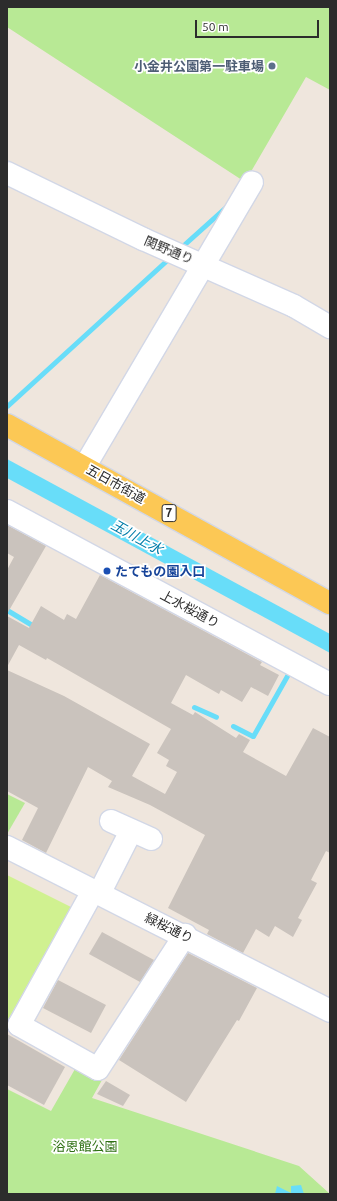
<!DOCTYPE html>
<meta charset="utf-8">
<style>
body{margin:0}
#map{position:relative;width:337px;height:1201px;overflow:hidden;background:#efe6dd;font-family:Ubuntu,"Noto Sans JP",sans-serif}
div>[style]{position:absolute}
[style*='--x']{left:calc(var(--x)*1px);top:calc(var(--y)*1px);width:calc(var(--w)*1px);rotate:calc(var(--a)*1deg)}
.green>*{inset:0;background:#b8e995}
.pitch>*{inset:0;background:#d0f190}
.water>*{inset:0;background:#68ddf9}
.stream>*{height:5px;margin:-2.5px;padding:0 2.5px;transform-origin:2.5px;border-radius:2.5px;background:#68ddf9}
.building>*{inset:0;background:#cac3bd}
.roads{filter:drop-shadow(1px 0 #d2d7e6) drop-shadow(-1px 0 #d2d7e6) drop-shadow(0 1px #d2d7e6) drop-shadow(0 -1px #d2d7e6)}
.minor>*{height:22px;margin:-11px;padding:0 11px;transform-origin:11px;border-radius:11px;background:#fff}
.major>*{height:22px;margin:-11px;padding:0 11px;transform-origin:11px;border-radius:11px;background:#fcc855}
.dots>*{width:11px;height:11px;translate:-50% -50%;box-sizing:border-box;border:2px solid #fff;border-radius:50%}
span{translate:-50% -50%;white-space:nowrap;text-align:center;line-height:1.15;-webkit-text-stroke:3.5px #fff;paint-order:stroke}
.shield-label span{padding:1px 3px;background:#fff;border:1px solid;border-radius:3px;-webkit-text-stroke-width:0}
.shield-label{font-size:12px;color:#2c2c2c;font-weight:700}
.service-label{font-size:13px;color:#4e5e75;font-weight:700}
.right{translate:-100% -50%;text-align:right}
.street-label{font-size:13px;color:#2c2c2c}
.transit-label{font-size:13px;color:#164399;font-weight:700}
.left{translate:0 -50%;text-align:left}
.park-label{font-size:13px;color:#2f7014}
.water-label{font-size:14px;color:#027da9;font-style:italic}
.frame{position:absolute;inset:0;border:8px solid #2c2c2c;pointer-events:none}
.scale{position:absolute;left:195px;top:20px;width:124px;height:18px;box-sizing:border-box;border:2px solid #2c2c2c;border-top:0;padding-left:5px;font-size:12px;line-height:14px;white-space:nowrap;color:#2c2c2c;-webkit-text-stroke:3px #fff;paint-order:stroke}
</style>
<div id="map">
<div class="green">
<i style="clip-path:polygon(7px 7px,330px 7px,330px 90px,306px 77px,245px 182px,7px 27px)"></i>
<i style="clip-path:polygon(7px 794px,25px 803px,7px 834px)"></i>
<i style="clip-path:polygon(75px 1069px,102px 1080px,92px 1098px,299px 1166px,330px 1194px,7px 1194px,7px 1089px,51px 1111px)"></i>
</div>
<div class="pitch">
<i style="clip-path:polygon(7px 875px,71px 907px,7px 1023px)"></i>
</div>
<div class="water">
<i style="clip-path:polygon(7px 459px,330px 634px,330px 653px,7px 478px)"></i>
<i style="clip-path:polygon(301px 1185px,304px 1194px,275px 1194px,277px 1186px,291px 1193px,291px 1186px)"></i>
</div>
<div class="stream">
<i style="--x:179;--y:249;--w:66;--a:-41.9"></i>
<i style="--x:7;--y:406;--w:221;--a:-42.4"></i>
<i style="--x:7;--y:610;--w:33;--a:31"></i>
<i style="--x:194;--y:707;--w:24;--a:24"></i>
<i style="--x:233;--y:726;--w:22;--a:27"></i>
<i style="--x:253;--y:736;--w:73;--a:-60.6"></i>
<i style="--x:289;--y:672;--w:4;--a:34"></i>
</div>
<div class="building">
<i style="clip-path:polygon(7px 525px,46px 546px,7px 614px,7px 570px,14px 557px,7px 553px)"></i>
<i style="clip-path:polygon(100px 575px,256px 659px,262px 662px,260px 665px,279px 675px,268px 696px,251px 687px,242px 702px,221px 690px,219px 694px,186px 675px,171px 703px,193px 715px,195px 712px,236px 738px,239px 734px,250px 740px,243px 752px,286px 776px,313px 728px,330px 737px,330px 853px,326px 851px,311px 880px,317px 883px,298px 918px,302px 920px,293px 937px,275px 926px,269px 937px,256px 929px,243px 953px,207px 934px,209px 930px,168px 908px,205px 835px,150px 805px,108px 787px,112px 781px,88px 767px,46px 853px,22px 840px,38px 808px,7px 791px,7px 670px,64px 696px,150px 744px,132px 776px,165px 794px,177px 772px,166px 766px,169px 760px,157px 753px,171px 729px,47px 658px,46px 660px,19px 645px,7px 667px,7px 616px,29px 628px,41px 606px,64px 620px,67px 614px,76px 619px)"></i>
<i style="clip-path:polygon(102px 932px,154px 960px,140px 982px,89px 954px)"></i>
<i style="clip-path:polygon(188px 953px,257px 988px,239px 1021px,237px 1020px,186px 1102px,119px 1060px)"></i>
<i style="clip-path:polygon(58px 980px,106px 1005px,91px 1033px,43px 1008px)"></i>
<i style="clip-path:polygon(7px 1034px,65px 1067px,44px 1105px,7px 1085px)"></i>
<i style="clip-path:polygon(106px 1081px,130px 1095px,123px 1106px,97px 1094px)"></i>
</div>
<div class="roads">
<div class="minor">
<i style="--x:7;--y:173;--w:151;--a:25.9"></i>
<i style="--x:143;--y:239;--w:165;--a:23.9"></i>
<i style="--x:294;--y:306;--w:42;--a:30.3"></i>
<i style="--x:85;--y:466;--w:329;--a:-59.5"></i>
<i style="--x:7;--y:511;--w:366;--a:28.2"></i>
<i style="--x:111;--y:821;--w:44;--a:24.2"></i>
<i style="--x:7;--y:847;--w:362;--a:26.9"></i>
<i style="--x:93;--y:891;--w:153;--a:118.9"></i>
<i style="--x:19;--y:1025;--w:90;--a:29.1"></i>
<i style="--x:98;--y:1069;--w:160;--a:-57"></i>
<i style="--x:99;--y:894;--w:71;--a:-63.1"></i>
</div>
<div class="major">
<i style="--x:7;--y:425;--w:369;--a:28.9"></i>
</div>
</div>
<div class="dots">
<i style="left:272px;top:66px;background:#5c6f8a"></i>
<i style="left:107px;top:571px;background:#1a4fb4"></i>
</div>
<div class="shield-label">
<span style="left:169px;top:513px">7</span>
</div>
<div class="service-label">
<span class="right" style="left:264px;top:66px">小金井公園第一駐車場</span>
</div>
<div class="street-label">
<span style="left:169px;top:250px;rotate:23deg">関野通り</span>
<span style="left:116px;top:484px;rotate:29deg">五日市街道</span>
<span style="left:190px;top:609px;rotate:28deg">上水桜通り</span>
<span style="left:169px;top:928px;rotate:26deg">緑桜通り</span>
</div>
<div class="transit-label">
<span class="left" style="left:115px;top:571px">たてもの園入口</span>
</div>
<div class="park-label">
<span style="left:85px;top:1146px">浴恩館公園</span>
</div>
<div class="water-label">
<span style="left:137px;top:537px;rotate:29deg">玉川上水</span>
</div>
<div class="frame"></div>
<div class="scale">50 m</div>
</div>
